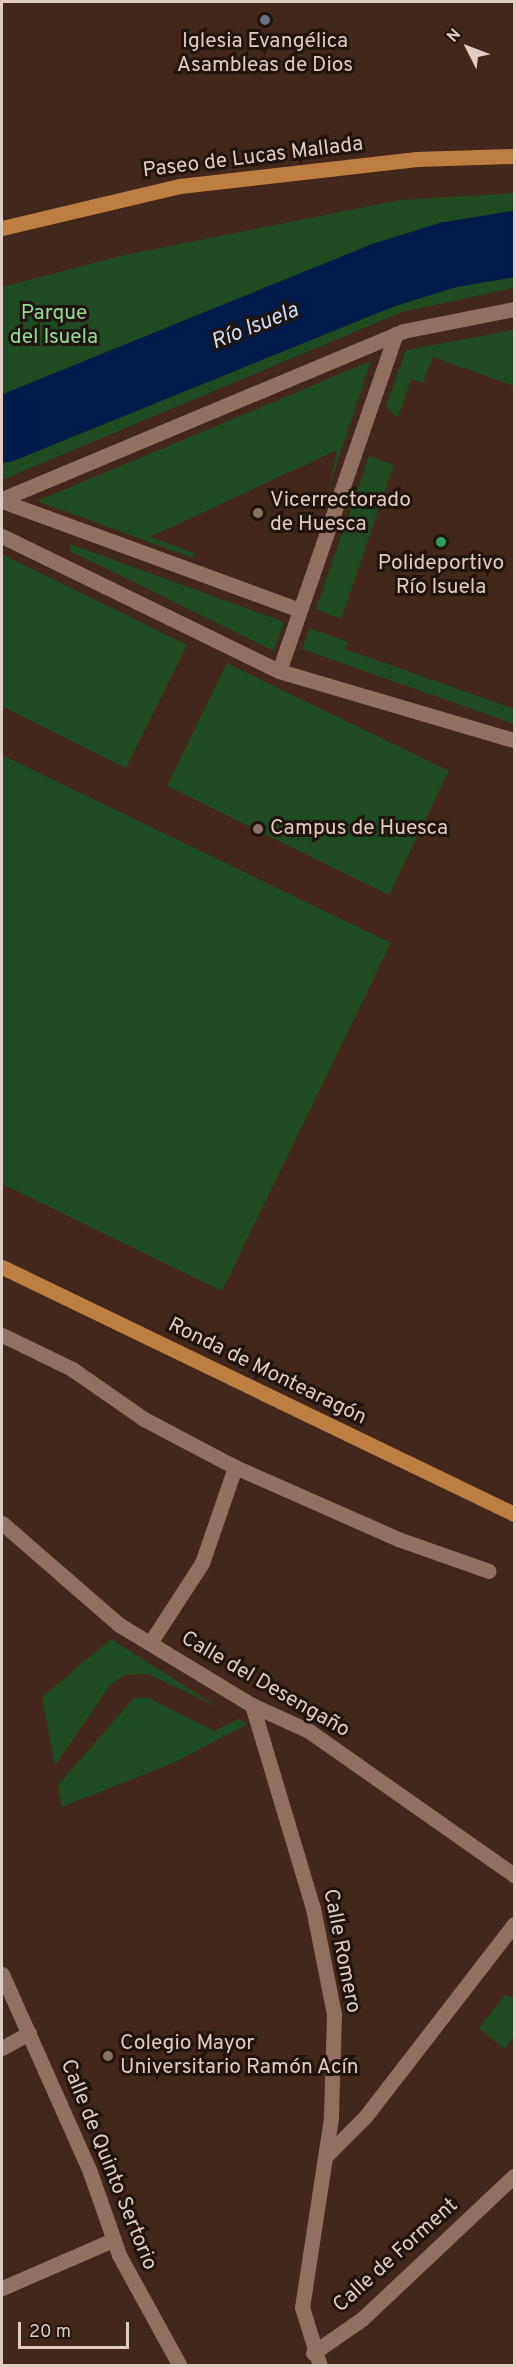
<!DOCTYPE html>
<meta charset="utf-8">
<style>
body{margin:0}
#map{position:relative;width:516px;height:2367px;overflow:hidden;background:#43271a;font-family:Overpass,sans-serif}
div>[style]{position:absolute}
[style*='--x']{left:calc(var(--x)*1px);top:calc(var(--y)*1px);width:calc(var(--w)*1px);rotate:calc(var(--a)*1deg)}
.green>*{inset:0;background:#1e4b20}
.river>*{height:66px;margin:-33px;padding:0 33px;transform-origin:33px;border-radius:33px;background:#001b4a}
.minor>*{height:15px;margin:-7.5px;padding:0 7.5px;transform-origin:7.5px;border-radius:7.5px;background:#917061}
.major>*{height:15px;margin:-7.5px;padding:0 7.5px;transform-origin:7.5px;border-radius:7.5px;background:#bd7e41}
.dots>*{width:16px;height:16px;translate:-50% -50%;box-sizing:border-box;border:3px solid #20140e;border-radius:50%}
span{translate:-50% -50%;white-space:nowrap;text-align:center;line-height:1.15;-webkit-text-stroke:6px #20140e;paint-order:stroke}
.poi-label{font-size:21px;color:#dfcdc4}
.left{translate:0 -50%;text-align:left}
.street-label{font-size:21px;color:#dfcdc4}
.park-label{font-size:21px;color:#94dc93}
.water-label{font-size:22px;color:#cadeff;font-style:italic}
.frame{position:absolute;inset:0;border:3px solid #dfcdc4;pointer-events:none}
.north{position:absolute;left:438px;top:18px;width:60px;height:60px;-webkit-text-stroke:4px #20140e;paint-order:stroke;rotate:312deg;font-size:16px;font-weight:700;line-height:24px;text-align:center;color:#dfcdc4}
.north::after{content:'';display:block;margin:auto;width:21px;height:27px;background:#dfcdc4;clip-path:polygon(50% 0,100% 100%,50% 72%,0 100%)}
.scale{position:absolute;left:18px;top:2322px;width:111px;height:27px;box-sizing:border-box;border:3px solid #dfcdc4;border-top:0;padding-left:8px;font-size:18px;line-height:21px;white-space:nowrap;color:#dfcdc4;-webkit-text-stroke:4px #20140e;paint-order:stroke}
</style>
<div id="map">
<div class="green">
<i style="clip-path:polygon(514px 193px,514px 219px,442px 231px,375px 251px,2px 403px,2px 287px,120px 256px,400px 200px)"></i>
<i style="clip-path:polygon(514px 265px,514px 288px,402px 312px,2px 480px,2px 454px,384px 299px,447px 278px)"></i>
<i style="clip-path:polygon(514px 330px,514px 386px,433px 357px,423px 383px,411px 379px,398px 418px,386px 407px,406px 350px)"></i>
<i style="clip-path:polygon(371px 361px,328px 490px,337px 450px,150px 537px,195px 553px,193px 558px,37px 501px)"></i>
<i style="clip-path:polygon(369px 456px,394px 465px,341px 619px,316px 609px)"></i>
<i style="clip-path:polygon(70px 544px,284px 622px,274px 651px,70px 551px)"></i>
<i style="clip-path:polygon(2px 554px,187px 645px,126px 768px,2px 706px)"></i>
<i style="clip-path:polygon(309px 628px,348px 642px,345px 649px,514px 709px,514px 724px,302px 649px)"></i>
<i style="clip-path:polygon(227px 663px,449px 771px,389px 895px,167px 786px)"></i>
<i style="clip-path:polygon(2px 755px,391px 943px,222px 1291px,2px 1184px)"></i>
<i style="clip-path:polygon(111px 1639px,218px 1707px,148px 1674px,125px 1675px,110px 1685px,55px 1766px,42px 1697px)"></i>
<i style="clip-path:polygon(134px 1698px,149px 1698px,214px 1731px,239px 1719px,248px 1724px,173px 1763px,62px 1807px,58px 1785px)"></i>
<i style="clip-path:polygon(505px 1995px,514px 1998px,514px 2036px,505px 2049px,479px 2028px)"></i>
</div>
<div class="river">
<i style="--x:2;--y:430;--w:412;--a:-22.1"></i>
<i style="--x:384;--y:275;--w:67;--a:-17.4"></i>
<i style="--x:448;--y:255;--w:67;--a:-9.5"></i>
</div>
<div class="minor">
<i style="--x:2;--y:499;--w:435;--a:-22.7"></i>
<i style="--x:403;--y:331;--w:113;--a:-11.2"></i>
<i style="--x:2;--y:501;--w:317;--a:20.1"></i>
<i style="--x:2;--y:536;--w:308;--a:26"></i>
<i style="--x:279;--y:671;--w:245;--a:16.4"></i>
<i style="--x:279;--y:671;--w:357;--a:-70.9"></i>
<i style="--x:2;--y:1335;--w:78;--a:25.9"></i>
<i style="--x:72;--y:1369;--w:88;--a:34.8"></i>
<i style="--x:144;--y:1419;--w:103;--a:27.8"></i>
<i style="--x:235;--y:1467;--w:178;--a:23.8"></i>
<i style="--x:398;--y:1539;--w:96;--a:19.4"></i>
<i style="--x:2;--y:1523;--w:154;--a:41"></i>
<i style="--x:118;--y:1624;--w:157;--a:31.2"></i>
<i style="--x:252;--y:1705;--w:63;--a:24.5"></i>
<i style="--x:309;--y:1731;--w:251;--a:35.1"></i>
<i style="--x:150;--y:1643;--w:95;--a:-57"></i>
<i style="--x:202;--y:1563;--w:102;--a:-71"></i>
<i style="--x:252;--y:1705;--w:212;--a:73.3"></i>
<i style="--x:313;--y:1908;--w:108;--a:78.8"></i>
<i style="--x:334;--y:2014;--w:104;--a:91.7"></i>
<i style="--x:331;--y:2118;--w:191;--a:98.7"></i>
<i style="--x:302;--y:2307;--w:62;--a:73"></i>
<i style="--x:2;--y:1974;--w:217;--a:66"></i>
<i style="--x:90;--y:2172;--w:88;--a:70.7"></i>
<i style="--x:119;--y:2255;--w:127;--a:61.2"></i>
<i style="--x:2;--y:2048;--w:31;--a:-29"></i>
<i style="--x:327;--y:2155;--w:54;--a:-45"></i>
<i style="--x:365;--y:2117;--w:244;--a:-52.3"></i>
<i style="--x:2;--y:2288;--w:121;--a:-23.4"></i>
<i style="--x:313;--y:2353;--w:60;--a:-34.8"></i>
<i style="--x:362;--y:2319;--w:209;--a:-43.3"></i>
</div>
<div class="major">
<i style="--x:2;--y:228;--w:183;--a:-13.3"></i>
<i style="--x:180;--y:186;--w:238;--a:-6.5"></i>
<i style="--x:416;--y:159;--w:98;--a:-1.8"></i>
<i style="--x:2;--y:1267;--w:568;--a:25.75"></i>
</div>
<div class="dots">
<i style="left:265px;top:20px;background:#6b7280"></i>
<i style="left:258px;top:513px;background:#8d6e63"></i>
<i style="left:441px;top:542px;background:#2e9e5b"></i>
<i style="left:258px;top:829px;background:#8d6e63"></i>
<i style="left:108px;top:2056px;background:#8d6e63"></i>
</div>
<div class="poi-label">
<span style="left:265px;top:54px">Iglesia Evangélica<br>Asambleas de Dios</span>
<span class="left" style="left:270px;top:513px">Vicerrectorado<br>de Huesca</span>
<span style="left:441px;top:576px">Polideportivo<br>Río Isuela</span>
<span class="left" style="left:270px;top:829px">Campus de Huesca</span>
<span class="left" style="left:120px;top:2056px">Colegio Mayor<br>Universitario Ramón Acín</span>
</div>
<div class="street-label">
<span style="left:253px;top:158px;rotate:-7deg">Paseo de Lucas Mallada</span>
<span style="left:267px;top:1372px;rotate:26deg">Ronda de Montearagón</span>
<span style="left:265px;top:1685px;rotate:30deg">Calle del Desengaño</span>
<span style="left:341px;top:1951px;rotate:79deg">Calle Romero</span>
<span style="left:108px;top:2165px;rotate:68deg">Calle de Quinto Sertorio</span>
<span style="left:396px;top:2256px;rotate:-42deg">Calle de Forment</span>
</div>
<div class="park-label">
<span style="left:54px;top:326px">Parque<br>del Isuela</span>
</div>
<div class="water-label">
<span style="left:255px;top:327px;rotate:-22deg">Río Isuela</span>
</div>
<div class="frame"></div>
<div class="north">N</div>
<div class="scale">20 m</div>
</div>
